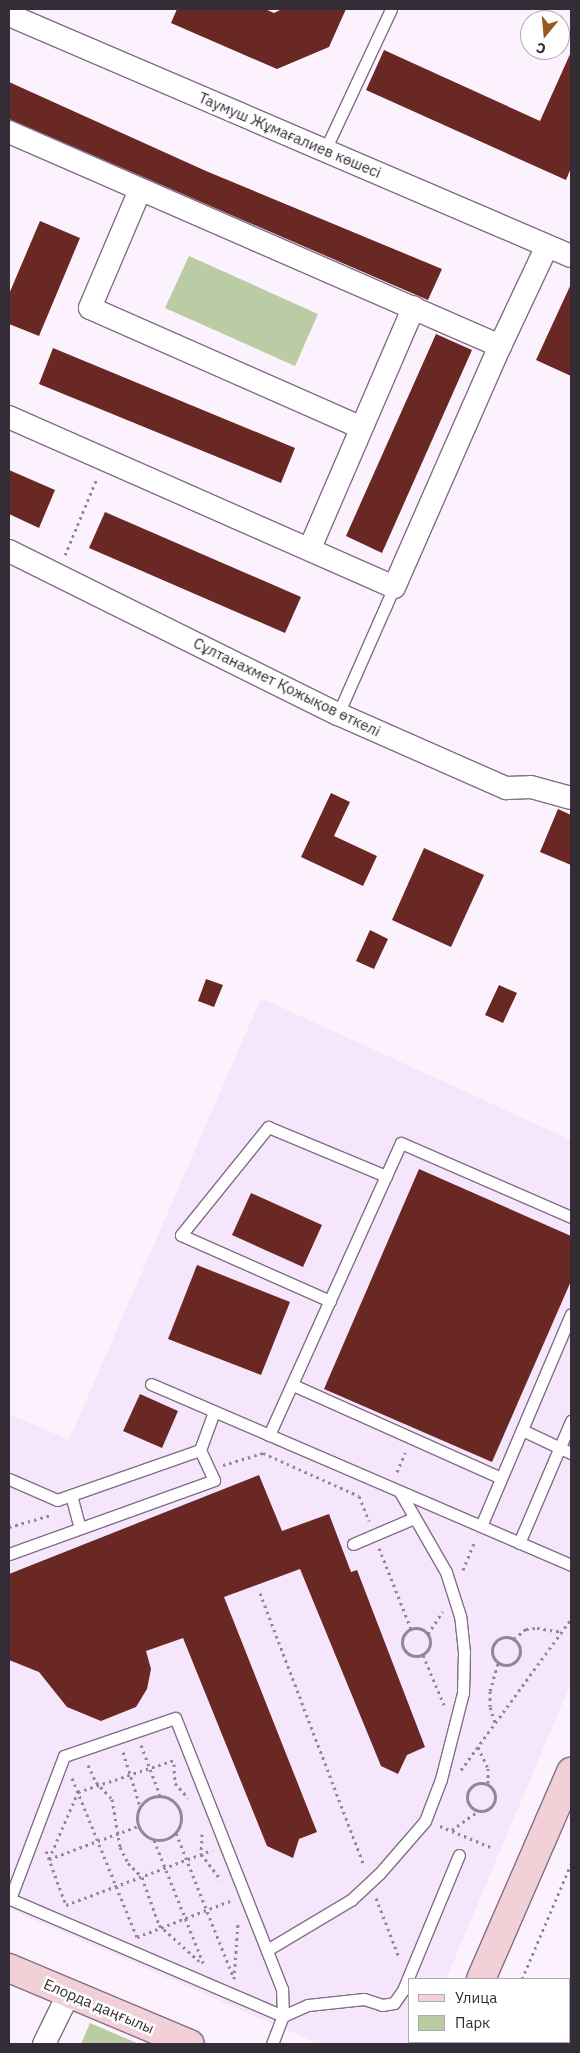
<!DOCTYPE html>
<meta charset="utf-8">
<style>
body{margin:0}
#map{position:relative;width:580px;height:2053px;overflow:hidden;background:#fbf2fd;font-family:"IBM Plex Sans",sans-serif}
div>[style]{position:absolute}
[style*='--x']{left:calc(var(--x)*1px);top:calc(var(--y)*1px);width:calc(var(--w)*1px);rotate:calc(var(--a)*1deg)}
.built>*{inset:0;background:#f6e6fb}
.green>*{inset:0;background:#b9cca3}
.building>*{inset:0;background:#6a2824}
.path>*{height:3px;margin-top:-1.5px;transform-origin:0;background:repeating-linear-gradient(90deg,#908892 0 2.5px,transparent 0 6.5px)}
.path>.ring{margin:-1.5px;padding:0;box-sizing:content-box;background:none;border:3px solid #908892;border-radius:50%}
.roads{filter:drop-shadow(1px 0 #826e87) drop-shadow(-1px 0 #826e87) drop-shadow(0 1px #826e87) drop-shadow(0 -1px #826e87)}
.lane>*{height:11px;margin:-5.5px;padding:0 5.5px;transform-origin:5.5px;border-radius:5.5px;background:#fff}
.street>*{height:22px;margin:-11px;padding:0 11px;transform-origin:11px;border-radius:11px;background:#fff}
.secondary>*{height:28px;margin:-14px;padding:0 14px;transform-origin:14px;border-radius:14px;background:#f1d1d7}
span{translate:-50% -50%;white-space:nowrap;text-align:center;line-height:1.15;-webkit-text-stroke:5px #fff;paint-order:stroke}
.street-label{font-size:15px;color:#342c36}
.frame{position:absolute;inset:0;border:10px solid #342c36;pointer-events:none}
.legend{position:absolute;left:408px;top:1978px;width:162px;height:65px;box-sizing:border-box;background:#fff;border:1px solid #aeabaf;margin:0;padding:6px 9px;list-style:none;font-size:15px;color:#342c36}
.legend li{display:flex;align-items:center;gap:10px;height:25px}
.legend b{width:25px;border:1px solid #aeabaf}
.north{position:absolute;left:520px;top:10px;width:50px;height:50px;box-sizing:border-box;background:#fff;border:1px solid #aeabaf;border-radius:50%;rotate:197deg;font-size:14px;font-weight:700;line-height:20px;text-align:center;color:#342c36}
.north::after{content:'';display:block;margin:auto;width:18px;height:22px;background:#985821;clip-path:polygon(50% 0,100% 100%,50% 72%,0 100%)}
</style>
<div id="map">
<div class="built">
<i style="clip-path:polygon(261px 998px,571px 1140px,571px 1683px,446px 1979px,409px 1979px,409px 2042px,420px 2042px,419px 2044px,319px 2044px,9px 1909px,9px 1414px,69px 1440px)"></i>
</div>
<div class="green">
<i style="clip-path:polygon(189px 256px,318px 314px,295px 366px,165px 308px)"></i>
<i style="clip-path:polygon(90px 2023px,139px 2044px,81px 2044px)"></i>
</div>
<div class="building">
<i style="clip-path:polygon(177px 9px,265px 9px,274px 13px,282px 9px,346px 9px,329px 47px,277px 69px,171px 23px)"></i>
<i style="clip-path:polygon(384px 50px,540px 121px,571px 52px,571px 168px,566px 180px,366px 90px)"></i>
<i style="clip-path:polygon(9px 82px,206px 171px,442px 269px,428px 300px,9px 119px)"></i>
<i style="clip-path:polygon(40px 221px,80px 238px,39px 336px,9px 324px,9px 294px)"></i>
<i style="clip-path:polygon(571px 284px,571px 376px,536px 360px)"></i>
<i style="clip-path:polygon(436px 334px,472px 350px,382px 553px,346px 536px)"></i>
<i style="clip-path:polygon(53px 348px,295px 448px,281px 483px,39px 384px)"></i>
<i style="clip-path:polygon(9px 470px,55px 490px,39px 528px,9px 514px)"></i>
<i style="clip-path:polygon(105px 512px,301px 597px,285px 633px,89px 548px)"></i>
<i style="clip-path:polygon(331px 793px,350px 802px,334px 836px,377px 856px,363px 886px,301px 857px)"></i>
<i style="clip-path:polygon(558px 809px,571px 815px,571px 865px,540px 852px)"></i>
<i style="clip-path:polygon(424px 848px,484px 875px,451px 947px,392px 920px)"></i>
<i style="clip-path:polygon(370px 930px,388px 939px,374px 969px,356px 961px)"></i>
<i style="clip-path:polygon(206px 979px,223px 985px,214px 1007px,198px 1001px)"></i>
<i style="clip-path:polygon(499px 985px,517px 993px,503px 1023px,485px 1015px)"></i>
<i style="clip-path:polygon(419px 1169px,571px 1236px,571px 1281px,492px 1462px,324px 1389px)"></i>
<i style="clip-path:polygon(251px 1193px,322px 1225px,303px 1267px,232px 1235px)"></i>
<i style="clip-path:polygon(197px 1265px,290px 1302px,261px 1375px,168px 1339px)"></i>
<i style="clip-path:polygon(140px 1394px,178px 1411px,162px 1448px,123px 1431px)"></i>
<i style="clip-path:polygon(259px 1475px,282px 1531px,329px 1514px,351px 1572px,357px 1570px,425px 1747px,407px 1755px,398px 1774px,381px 1766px,300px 1569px,224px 1597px,317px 1832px,299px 1839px,293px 1858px,267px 1846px,183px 1638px,146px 1651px,151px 1669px,147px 1689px,136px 1707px,101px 1721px,67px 1707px,39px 1672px,9px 1660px,9px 1574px)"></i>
</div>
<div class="path">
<i style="--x:65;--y:555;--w:83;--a:-67.4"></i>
<i style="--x:223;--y:1465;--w:42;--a:-16.7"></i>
<i style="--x:263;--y:1453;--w:105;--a:24.1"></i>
<i style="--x:359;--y:1496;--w:27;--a:68"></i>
<i style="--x:397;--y:1472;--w:21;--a:-67"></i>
<i style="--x:9;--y:1527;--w:44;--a:-15.9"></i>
<i style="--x:379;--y:1548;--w:87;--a:68.4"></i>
<i style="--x:463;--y:1570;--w:31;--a:-68"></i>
<i style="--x:260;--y:1593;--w:292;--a:69.1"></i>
<i class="ring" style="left:402px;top:1628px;width:25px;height:25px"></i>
<i style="--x:428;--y:1634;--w:27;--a:-57"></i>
<i class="ring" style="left:492px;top:1637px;width:25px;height:25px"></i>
<i style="--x:514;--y:1639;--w:16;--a:-40"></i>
<i style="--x:526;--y:1629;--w:11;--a:-5"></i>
<i style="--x:537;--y:1628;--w:24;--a:9"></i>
<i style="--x:423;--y:1655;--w:54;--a:67.2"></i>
<i style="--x:495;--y:1722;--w:16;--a:-108"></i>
<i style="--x:490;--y:1707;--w:16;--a:-90"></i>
<i style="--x:490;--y:1691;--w:29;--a:-74"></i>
<i style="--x:141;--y:1745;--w:53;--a:69.2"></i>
<i style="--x:478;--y:1747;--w:23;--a:65"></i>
<i style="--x:488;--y:1768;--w:15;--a:90"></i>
<i style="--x:123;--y:1752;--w:57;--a:72.5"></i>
<i style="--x:174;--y:1764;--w:19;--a:87"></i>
<i style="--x:175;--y:1783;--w:20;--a:49"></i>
<i style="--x:88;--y:1765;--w:19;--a:65"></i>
<i style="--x:96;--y:1782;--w:23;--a:47"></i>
<i style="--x:112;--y:1799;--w:49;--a:80.5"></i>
<i style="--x:120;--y:1847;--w:18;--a:63"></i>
<i style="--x:128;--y:1863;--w:20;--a:45"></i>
<i style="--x:142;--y:1877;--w:51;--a:70.5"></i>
<i style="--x:159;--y:1925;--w:54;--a:42"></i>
<i style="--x:461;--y:1770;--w:187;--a:-53.9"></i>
<i style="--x:72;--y:1778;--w:172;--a:67.8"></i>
<i style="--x:137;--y:1937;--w:100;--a:-21.2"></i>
<i class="ring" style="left:467px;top:1783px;width:25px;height:25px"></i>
<i class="ring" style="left:137px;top:1796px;width:41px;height:41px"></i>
<i style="--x:440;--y:1826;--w:57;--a:22.5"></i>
<i style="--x:452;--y:1830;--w:32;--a:-36"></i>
<i style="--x:176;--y:1833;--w:154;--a:68.3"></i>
<i style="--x:202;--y:1834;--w:20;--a:93"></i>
<i style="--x:201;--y:1854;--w:33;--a:52"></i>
<i style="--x:154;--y:1840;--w:135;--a:68.2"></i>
<i style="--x:46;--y:1851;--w:58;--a:69.7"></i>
<i style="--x:66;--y:1905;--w:156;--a:-20.6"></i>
<i style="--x:49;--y:1859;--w:73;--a:-66.6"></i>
<i style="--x:78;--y:1792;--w:101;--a:-18.4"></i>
<i style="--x:49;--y:1859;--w:95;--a:-20.3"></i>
<i style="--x:376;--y:1898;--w:63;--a:68.7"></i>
<i style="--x:234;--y:1979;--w:56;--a:-85.9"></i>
<i style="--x:522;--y:1979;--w:125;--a:-66.9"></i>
<i style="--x:494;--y:2044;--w:2;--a:-63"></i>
</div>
<div class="roads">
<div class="lane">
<i style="--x:325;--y:150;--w:156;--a:-64.9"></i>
<i style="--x:338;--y:714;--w:139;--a:-66.2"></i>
<i style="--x:330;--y:1301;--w:163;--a:-156.1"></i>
<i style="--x:181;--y:1235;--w:139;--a:-51.1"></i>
<i style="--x:268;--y:1127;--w:128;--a:22.6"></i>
<i style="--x:151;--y:1384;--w:457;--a:23.3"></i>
<i style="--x:293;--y:1385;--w:228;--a:24.1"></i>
<i style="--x:522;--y:1430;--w:54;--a:25.1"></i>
<i style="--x:269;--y:1435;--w:320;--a:-65.7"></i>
<i style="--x:401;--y:1143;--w:185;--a:23.5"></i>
<i style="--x:9;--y:1479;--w:52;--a:23.6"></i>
<i style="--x:57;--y:1500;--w:151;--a:-19.3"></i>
<i style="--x:200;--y:1450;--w:40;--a:-69.8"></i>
<i style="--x:71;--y:1495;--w:34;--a:75"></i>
<i style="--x:481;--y:1526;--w:230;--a:-67"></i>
<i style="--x:519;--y:1543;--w:133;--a:-66.9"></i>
<i style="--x:353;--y:1544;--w:66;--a:-23.1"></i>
<i style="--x:9;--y:1554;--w:218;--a:-19.8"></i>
<i style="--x:214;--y:1480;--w:33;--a:-115"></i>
<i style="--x:9;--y:1898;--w:1;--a:45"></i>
<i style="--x:10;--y:1899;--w:297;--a:23.2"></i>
<i style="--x:283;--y:2016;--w:27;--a:-92"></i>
<i style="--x:282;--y:1989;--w:291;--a:-111.5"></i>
<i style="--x:175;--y:1718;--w:117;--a:161.1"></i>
<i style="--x:64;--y:1756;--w:153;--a:110.7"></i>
<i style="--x:267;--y:1950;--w:98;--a:-30.8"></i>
<i style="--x:351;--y:1900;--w:38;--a:-43"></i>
<i style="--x:379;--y:1874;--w:70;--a:-49"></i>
<i style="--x:425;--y:1821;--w:45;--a:-69.1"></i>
<i style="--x:441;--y:1779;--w:89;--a:-75.7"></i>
<i style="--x:463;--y:1693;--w:41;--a:-88.6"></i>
<i style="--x:464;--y:1652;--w:36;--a:-96"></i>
<i style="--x:460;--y:1616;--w:46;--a:-107.7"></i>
<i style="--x:446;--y:1572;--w:92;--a:-119.9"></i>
<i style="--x:272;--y:2044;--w:30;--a:-69"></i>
<i style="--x:283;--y:2016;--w:27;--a:-24"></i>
<i style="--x:308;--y:2005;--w:56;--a:-6.1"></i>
<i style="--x:364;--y:1999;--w:19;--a:18"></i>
<i style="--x:382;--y:2005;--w:12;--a:-9"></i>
<i style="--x:394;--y:2003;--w:16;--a:-55"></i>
<i style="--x:403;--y:1990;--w:146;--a:-67.5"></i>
</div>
<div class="street">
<i style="--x:9;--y:15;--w:611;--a:23.21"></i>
<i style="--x:9;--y:132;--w:536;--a:23.55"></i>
<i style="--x:500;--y:346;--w:263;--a:113.7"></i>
<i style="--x:394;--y:587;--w:421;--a:-156.2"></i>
<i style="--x:140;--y:190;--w:128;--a:113"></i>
<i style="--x:90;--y:308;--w:295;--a:23.8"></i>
<i style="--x:500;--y:346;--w:110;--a:-64.8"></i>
<i style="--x:310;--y:548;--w:262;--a:-66.7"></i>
<i style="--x:9;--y:551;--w:367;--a:26.4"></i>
<i style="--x:338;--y:714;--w:184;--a:23.8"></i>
<i style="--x:506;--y:788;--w:25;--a:-2"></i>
<i style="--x:531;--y:787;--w:41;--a:15.4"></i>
<i style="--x:44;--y:2044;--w:57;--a:-63.9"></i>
</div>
<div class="secondary">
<i style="--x:9;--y:1968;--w:196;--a:22.8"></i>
<i style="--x:481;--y:1979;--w:226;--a:-66.5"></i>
<i style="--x:453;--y:2044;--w:2;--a:-63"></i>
</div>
</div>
<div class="street-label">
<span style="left:290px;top:135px;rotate:23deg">Таумуш Жұмағалиев көшесі</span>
<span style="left:287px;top:687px;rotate:26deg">Сұлтанахмет Қожықов өткелі</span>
<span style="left:99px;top:2006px;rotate:23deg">Елорда даңғылы</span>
</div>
<div class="frame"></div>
<ul class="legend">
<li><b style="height:6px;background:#f1d1d7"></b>Улица</li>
<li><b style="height:14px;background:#b9cca3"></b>Парк</li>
</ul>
<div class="north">С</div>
</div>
